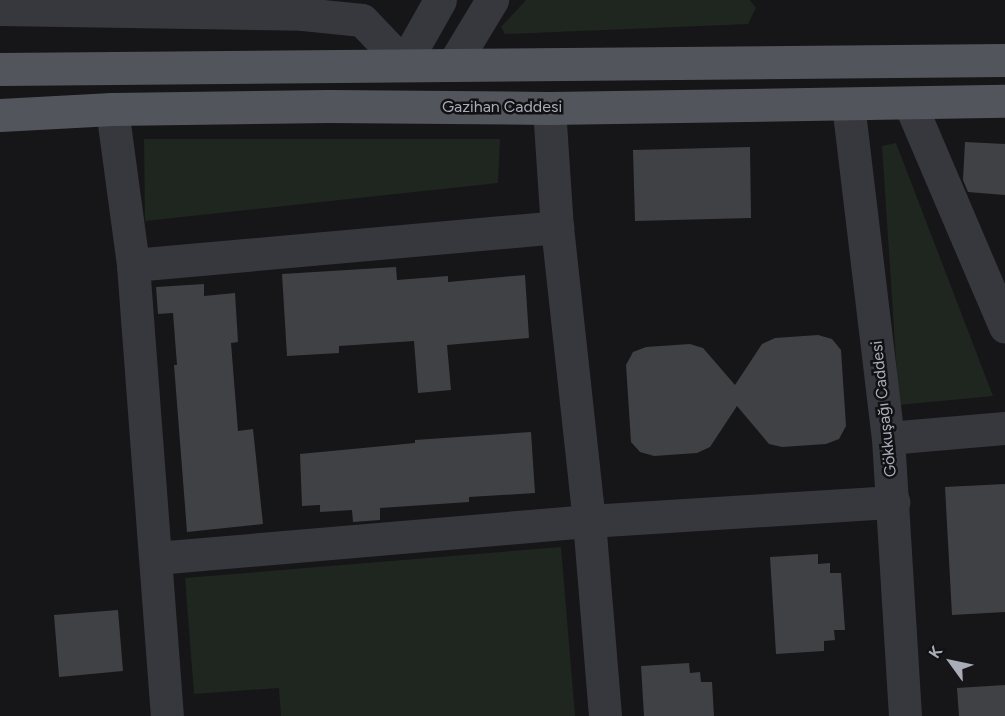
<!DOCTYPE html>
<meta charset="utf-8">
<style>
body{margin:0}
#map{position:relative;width:1005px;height:716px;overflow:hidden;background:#161618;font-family:Figtree,sans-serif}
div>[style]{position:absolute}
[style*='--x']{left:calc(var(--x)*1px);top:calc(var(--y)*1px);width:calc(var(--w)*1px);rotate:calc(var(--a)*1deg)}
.green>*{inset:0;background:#1e261f}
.building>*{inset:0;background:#404145}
.minor>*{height:33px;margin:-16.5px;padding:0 16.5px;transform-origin:16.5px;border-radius:16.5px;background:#37383d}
.major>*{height:33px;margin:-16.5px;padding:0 16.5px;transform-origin:16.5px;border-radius:16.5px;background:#53555c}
span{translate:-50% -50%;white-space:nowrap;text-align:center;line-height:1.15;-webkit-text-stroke:5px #111113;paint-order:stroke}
.street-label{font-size:16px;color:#a8adb8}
.north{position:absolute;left:921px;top:632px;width:60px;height:60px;-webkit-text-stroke:4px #111113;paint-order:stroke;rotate:303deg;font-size:16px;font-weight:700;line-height:24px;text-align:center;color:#a8adb8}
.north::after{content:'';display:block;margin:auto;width:21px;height:27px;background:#a8adb8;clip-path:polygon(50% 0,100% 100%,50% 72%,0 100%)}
</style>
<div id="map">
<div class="green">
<i style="clip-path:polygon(526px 0,750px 0,756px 8px,748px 24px,505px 34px,501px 27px)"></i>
<i style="clip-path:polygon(144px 139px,500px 139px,498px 183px,145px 221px)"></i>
<i style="clip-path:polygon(896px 143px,993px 396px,899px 405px,882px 146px)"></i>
<i style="clip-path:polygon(561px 547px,575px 716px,281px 716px,279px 688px,194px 694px,185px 578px)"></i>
</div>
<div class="building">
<i style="clip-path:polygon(965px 142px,1005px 144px,1005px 195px,968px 192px,963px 180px)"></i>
<i style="clip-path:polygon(750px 147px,751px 218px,635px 221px,633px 150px)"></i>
<i style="clip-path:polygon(396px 267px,397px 280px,448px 276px,448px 282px,525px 275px,529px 338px,447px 345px,451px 390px,418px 393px,414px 341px,339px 346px,339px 353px,287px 356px,282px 274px)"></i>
<i style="clip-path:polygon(204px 284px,204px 296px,235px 293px,238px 342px,231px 343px,238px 431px,253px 429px,263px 524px,187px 532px,174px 365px,177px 365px,173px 313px,158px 314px,156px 287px)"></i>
<i style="clip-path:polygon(818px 335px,832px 339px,841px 350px,846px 426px,839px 439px,826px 444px,782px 447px,769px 444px,737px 406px,710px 447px,697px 453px,654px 456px,640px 452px,631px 442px,626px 365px,633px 352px,646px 347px,690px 344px,703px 348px,735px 385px,762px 344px,775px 338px)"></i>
<i style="clip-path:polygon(531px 432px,535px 493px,469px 497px,469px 502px,380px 508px,380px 520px,353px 522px,352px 510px,320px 512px,320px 505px,302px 506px,300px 454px,415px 443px,415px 440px)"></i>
<i style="clip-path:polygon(1005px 484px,1005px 612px,952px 615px,945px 487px)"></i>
<i style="clip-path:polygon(818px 554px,818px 564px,830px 563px,830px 573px,841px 573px,845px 630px,834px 630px,835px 640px,824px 641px,824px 651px,776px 654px,770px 557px)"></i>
<i style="clip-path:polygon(118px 610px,123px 671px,59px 677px,54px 615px)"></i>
<i style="clip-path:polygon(689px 663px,690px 673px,700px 672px,701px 682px,712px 682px,714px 716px,644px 716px,641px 666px)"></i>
<i style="clip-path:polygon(1005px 685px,1005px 716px,959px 716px,957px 688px)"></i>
</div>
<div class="minor">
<i style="--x:0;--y:9;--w:303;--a:0.9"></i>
<i style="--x:303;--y:14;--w:59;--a:5.8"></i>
<i style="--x:362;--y:20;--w:61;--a:46.3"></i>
<i style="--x:404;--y:64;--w:73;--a:-60.6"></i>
<i style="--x:454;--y:63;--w:74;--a:-58.9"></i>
<i style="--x:848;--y:104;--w:336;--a:83.2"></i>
<i style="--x:888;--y:438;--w:279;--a:86.5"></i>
<i style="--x:910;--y:104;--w:242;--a:66.9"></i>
<i style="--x:549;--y:108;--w:119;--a:86.2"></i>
<i style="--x:557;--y:227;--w:296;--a:83.8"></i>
<i style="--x:589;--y:521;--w:196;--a:85.3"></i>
<i style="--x:112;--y:109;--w:157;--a:82.3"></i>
<i style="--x:133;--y:265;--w:452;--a:85.7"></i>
<i style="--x:133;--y:265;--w:426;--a:-5.1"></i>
<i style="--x:888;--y:438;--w:117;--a:-4.9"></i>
<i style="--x:156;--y:558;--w:435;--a:-4.9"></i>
<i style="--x:589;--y:521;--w:305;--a:-3.6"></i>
</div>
<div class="major">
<i style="--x:0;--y:69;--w:1005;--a:-0.51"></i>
<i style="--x:0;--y:115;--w:112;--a:-3.1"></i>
<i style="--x:112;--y:109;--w:217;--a:-0.8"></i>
<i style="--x:329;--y:106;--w:220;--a:0.5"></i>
<i style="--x:549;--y:108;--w:456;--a:-0.9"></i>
</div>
<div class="street-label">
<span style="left:502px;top:107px">Gazihan Caddesi</span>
<span style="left:884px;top:409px;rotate:-96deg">Gökkuşağı Caddesi</span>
</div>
<div class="north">K</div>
</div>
